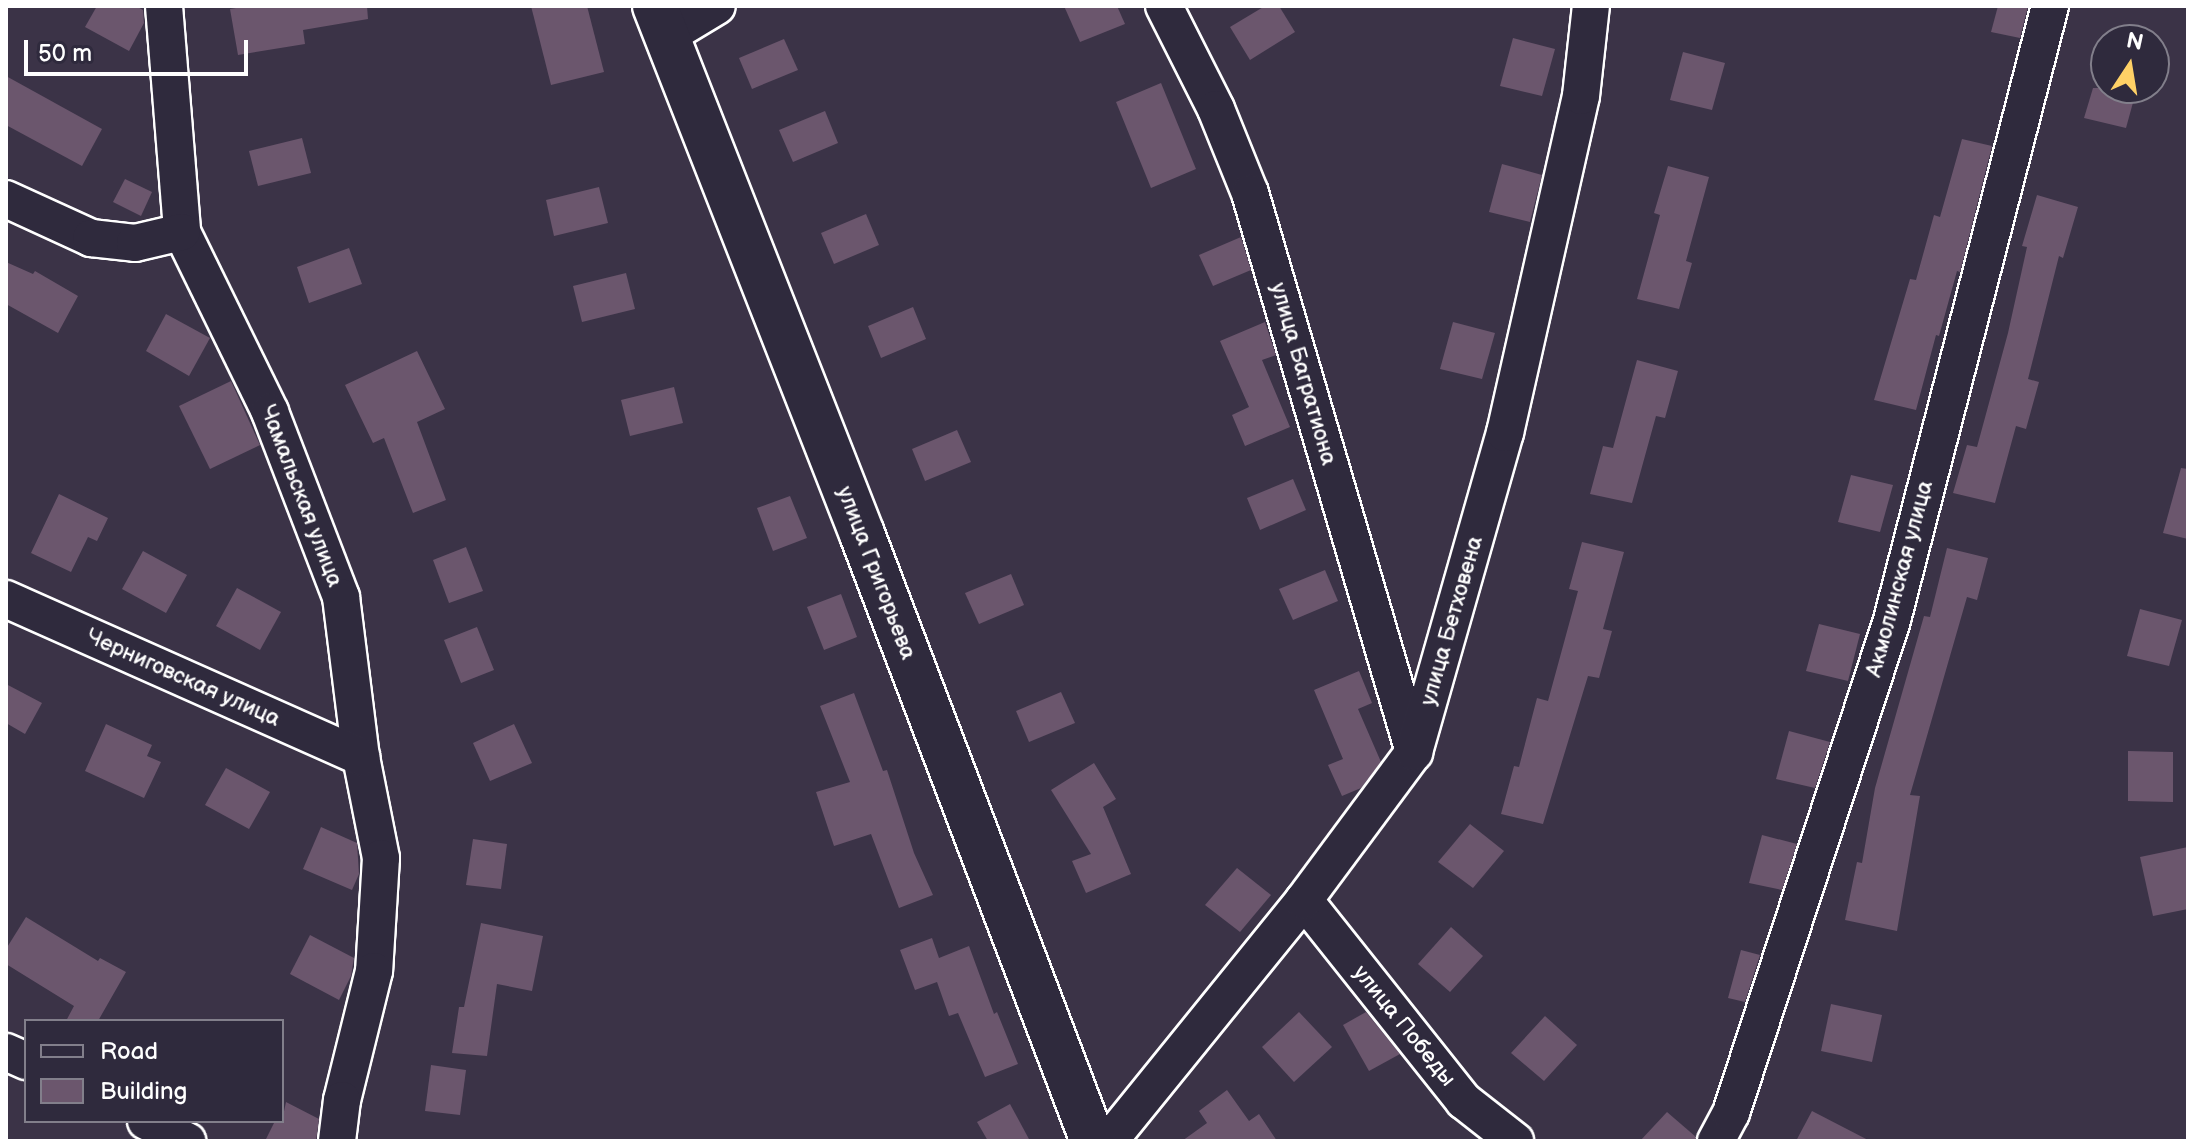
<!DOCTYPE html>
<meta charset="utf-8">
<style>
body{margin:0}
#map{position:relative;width:2194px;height:1147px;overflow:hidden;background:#3b3347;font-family:"Balsamiq Sans",sans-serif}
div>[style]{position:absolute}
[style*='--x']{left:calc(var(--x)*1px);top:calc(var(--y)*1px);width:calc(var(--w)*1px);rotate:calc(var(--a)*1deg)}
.building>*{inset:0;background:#6b566d}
.roads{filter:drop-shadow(2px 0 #fff) drop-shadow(-2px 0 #fff) drop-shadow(0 2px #fff) drop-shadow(0 -2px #fff)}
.minor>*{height:36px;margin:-18px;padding:0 18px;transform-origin:18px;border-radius:18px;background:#2f2a3d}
.major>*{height:44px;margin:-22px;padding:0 22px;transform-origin:22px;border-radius:22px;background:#2f2a3d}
span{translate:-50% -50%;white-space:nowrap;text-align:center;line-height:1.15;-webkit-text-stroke:6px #2f2a3d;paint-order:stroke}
.street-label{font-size:22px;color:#fff}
.frame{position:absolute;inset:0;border:8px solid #fff;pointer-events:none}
.legend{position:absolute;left:24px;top:1019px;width:260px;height:104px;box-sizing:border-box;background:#2f2a3d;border:2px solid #827f8b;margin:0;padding:10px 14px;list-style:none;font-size:24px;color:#fff}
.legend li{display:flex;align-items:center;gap:16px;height:40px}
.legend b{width:40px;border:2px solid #827f8b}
.north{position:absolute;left:2090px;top:24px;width:80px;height:80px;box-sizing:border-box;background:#2f2a3d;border:2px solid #827f8b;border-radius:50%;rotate:12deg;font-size:22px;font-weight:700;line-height:32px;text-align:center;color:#fff}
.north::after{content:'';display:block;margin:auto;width:28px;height:36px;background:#ffd166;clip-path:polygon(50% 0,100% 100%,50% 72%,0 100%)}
.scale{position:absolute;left:24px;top:40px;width:224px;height:36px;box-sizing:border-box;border:4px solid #fff;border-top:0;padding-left:10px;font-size:24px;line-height:28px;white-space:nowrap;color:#fff;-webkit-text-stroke:6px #2f2a3d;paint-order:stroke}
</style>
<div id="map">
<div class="building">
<i style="clip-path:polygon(97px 6px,136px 6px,143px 10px,144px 23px,129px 51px,85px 27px)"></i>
<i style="clip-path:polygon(248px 6px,367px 6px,368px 19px,303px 30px,305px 44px,238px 55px,230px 9px)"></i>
<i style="clip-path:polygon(531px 6px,587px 6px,604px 72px,551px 85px)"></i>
<i style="clip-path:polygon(1064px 6px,1117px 6px,1125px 24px,1080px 42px)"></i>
<i style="clip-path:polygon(1265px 6px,1279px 6px,1295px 32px,1250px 60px,1230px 27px)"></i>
<i style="clip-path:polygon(1998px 6px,2028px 6px,2020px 38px,1991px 32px)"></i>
<i style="clip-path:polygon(1513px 38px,1555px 49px,1542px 96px,1500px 86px)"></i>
<i style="clip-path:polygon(784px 39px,798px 70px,752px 89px,739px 58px)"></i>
<i style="clip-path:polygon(1683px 52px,1725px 63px,1712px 110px,1670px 100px)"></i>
<i style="clip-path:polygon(6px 76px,102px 129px,82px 166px,6px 125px)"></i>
<i style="clip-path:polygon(1161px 83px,1196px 169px,1151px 188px,1116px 102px)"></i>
<i style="clip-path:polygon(2093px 88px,2137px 88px,2126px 128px,2084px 118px)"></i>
<i style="clip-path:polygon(825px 111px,838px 143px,793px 162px,779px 130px)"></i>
<i style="clip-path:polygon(302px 138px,311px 173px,258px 186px,249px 151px)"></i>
<i style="clip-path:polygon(1962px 139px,1992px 146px,1960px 272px,1957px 271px,1939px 336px,1936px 335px,1916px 410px,1874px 400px,1910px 279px,1916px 280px,1934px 215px,1940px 217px)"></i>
<i style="clip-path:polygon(1502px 164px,1542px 175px,1530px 222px,1489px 212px)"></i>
<i style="clip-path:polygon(1668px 166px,1709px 177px,1686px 261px,1692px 263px,1679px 309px,1637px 299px,1660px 215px,1654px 213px)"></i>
<i style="clip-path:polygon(125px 179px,152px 192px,141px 216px,113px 202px)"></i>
<i style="clip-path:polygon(599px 187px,608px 223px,554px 236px,546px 200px)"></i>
<i style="clip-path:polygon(2037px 195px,2078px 207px,2063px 258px,2059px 256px,2028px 379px,2039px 382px,2026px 429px,2016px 426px,1995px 503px,1953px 493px,1967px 445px,1977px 447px,2008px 333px,2027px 247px,2022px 246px)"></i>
<i style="clip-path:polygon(866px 214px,879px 245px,834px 264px,821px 233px)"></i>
<i style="clip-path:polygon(1241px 237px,1251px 270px,1213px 286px,1199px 255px)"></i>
<i style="clip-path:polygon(349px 248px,362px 284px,309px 303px,297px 267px)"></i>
<i style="clip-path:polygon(6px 262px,33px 274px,35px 271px,78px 296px,58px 333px,6px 304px)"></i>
<i style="clip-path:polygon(626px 273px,635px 309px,582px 322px,573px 286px)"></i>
<i style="clip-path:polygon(913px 307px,926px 339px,881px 358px,868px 326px)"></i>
<i style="clip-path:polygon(166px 314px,210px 338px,189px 376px,146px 351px)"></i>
<i style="clip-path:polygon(1265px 322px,1276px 355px,1262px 360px,1290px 427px,1245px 446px,1232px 415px,1249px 407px,1220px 341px)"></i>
<i style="clip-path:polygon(1453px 322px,1495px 333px,1482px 379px,1440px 369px)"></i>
<i style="clip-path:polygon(417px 351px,445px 409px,417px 422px,446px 500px,413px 513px,384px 438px,373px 443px,345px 385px)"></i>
<i style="clip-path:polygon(1637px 360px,1678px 371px,1665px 418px,1656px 416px,1632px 503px,1590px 494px,1603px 446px,1613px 448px)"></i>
<i style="clip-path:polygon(231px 381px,260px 445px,210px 469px,179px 406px)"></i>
<i style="clip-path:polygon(674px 387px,683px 423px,630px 436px,621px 400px)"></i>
<i style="clip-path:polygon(957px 430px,971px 462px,925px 481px,912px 449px)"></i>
<i style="clip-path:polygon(2181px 468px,2188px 469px,2188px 539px,2163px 533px)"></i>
<i style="clip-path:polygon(1851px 475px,1893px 485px,1880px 532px,1838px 522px)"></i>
<i style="clip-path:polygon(1293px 479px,1306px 510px,1260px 530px,1247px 498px)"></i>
<i style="clip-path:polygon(59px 494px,108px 518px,97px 541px,88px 537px,71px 572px,31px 553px)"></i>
<i style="clip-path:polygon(790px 496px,807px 538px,773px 551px,757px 508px)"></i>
<i style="clip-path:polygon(1582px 542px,1624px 552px,1603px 629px,1612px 631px,1599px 678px,1588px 676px,1543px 824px,1501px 814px,1514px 766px,1519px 767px,1537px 698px,1548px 701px,1578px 591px,1569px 589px)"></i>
<i style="clip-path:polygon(466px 547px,483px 591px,449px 603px,433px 560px)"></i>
<i style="clip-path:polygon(1947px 548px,1988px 558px,1977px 600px,1967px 597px,1910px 795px,1920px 796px,1897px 931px,1845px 920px,1857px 862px,1862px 863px,1875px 788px,1924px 616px,1930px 617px)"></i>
<i style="clip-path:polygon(143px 551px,187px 575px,166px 613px,122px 589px)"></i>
<i style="clip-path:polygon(1325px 570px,1338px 601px,1293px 620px,1279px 589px)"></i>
<i style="clip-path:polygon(1011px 574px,1024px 605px,979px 624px,965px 593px)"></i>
<i style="clip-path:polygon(237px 588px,281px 612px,260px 650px,216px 626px)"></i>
<i style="clip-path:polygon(841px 594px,857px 637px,824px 650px,807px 607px)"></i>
<i style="clip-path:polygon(2140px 609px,2182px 620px,2169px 666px,2127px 656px)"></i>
<i style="clip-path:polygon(1819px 624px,1860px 634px,1848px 681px,1806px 671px)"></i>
<i style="clip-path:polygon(477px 627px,494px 670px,461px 683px,444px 640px)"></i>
<i style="clip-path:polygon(1359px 671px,1372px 703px,1358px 709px,1381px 762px,1361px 788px,1342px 796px,1328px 765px,1343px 759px,1314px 690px)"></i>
<i style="clip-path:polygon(6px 684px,42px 703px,25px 734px,6px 723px)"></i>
<i style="clip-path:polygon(1061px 692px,1075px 723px,1029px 742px,1016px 711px)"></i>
<i style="clip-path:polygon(854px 693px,883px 771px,887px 770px,914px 853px,933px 895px,899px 908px,871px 834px,834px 846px,816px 792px,850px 782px,820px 706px)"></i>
<i style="clip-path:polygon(106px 724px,152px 745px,147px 756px,161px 762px,144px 798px,85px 771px)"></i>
<i style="clip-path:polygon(514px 724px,532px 763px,490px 781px,473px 743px)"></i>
<i style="clip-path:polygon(1789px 731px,1830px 742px,1815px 788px,1776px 779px)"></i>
<i style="clip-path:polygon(2128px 751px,2173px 752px,2173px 802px,2128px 801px)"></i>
<i style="clip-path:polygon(1094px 763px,1116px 799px,1103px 807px,1131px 874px,1086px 893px,1072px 861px,1091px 854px,1051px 790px)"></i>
<i style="clip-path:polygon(226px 768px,270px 792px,249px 829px,205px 805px)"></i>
<i style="clip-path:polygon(1470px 824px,1504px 851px,1473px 888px,1438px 862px)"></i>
<i style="clip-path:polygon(321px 827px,357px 843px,359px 874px,352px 890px,303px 869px)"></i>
<i style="clip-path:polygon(1762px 835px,1797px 844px,1782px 890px,1749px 883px)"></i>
<i style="clip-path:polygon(473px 839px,507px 844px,501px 889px,466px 885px)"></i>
<i style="clip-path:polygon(2188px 847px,2188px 909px,2153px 916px,2140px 857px)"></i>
<i style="clip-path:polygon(1237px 868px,1271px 895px,1240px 932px,1205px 905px)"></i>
<i style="clip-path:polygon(26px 917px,98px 961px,100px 958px,126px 972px,98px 1021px,66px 1021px,74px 1006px,6px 964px,6px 949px)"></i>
<i style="clip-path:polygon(481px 923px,543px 936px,532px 991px,497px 984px,487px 1056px,452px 1053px,459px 1007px,464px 1007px)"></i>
<i style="clip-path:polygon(1451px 927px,1483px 956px,1450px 992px,1418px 964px)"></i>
<i style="clip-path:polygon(310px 935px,354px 958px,351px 976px,339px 1000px,290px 974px)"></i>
<i style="clip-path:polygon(932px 938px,939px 958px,969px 946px,994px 1014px,997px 1012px,1018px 1064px,985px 1077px,958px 1013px,949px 1016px,937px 982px,915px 990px,900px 950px)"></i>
<i style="clip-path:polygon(1741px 950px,1760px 955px,1745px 1002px,1728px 998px)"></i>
<i style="clip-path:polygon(1831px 1004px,1882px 1015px,1872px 1062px,1821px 1051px)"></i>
<i style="clip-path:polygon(1299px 1012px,1332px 1047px,1294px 1082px,1262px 1047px)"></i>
<i style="clip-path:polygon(1366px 1012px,1400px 1054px,1369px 1071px,1343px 1025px)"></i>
<i style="clip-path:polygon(1545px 1016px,1577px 1045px,1544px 1081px,1511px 1053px)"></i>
<i style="clip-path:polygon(431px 1065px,466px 1070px,460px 1115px,425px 1111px)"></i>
<i style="clip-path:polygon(1227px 1090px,1249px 1121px,1259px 1114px,1277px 1141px,1182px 1141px,1207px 1123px,1199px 1111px)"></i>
<i style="clip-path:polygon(286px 1102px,319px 1119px,316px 1141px,265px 1141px,275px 1121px,282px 1121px)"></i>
<i style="clip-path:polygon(1010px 1104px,1030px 1141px,988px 1141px,977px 1122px)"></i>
<i style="clip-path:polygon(1812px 1111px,1870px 1141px,1796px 1141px)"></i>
<i style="clip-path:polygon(1667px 1112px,1696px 1137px,1695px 1141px,1640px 1141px)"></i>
</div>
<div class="roads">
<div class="minor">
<i style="--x:164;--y:6;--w:227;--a:85.4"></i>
<i style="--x:182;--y:232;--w:200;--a:63.9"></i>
<i style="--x:270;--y:412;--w:198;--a:69"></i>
<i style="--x:341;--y:597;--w:161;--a:82.9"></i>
<i style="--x:361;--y:757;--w:103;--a:78.8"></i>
<i style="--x:381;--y:858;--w:113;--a:93.5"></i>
<i style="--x:374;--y:971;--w:133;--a:103.9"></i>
<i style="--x:342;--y:1100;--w:41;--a:97"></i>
<i style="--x:1164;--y:6;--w:115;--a:63.2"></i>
<i style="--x:1216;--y:109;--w:91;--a:68"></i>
<i style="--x:1250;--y:193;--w:583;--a:73.65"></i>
<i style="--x:667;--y:36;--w:58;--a:-31"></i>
<i style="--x:6;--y:199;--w:94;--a:24.6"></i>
<i style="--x:91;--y:238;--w:44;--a:6.5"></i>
<i style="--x:135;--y:243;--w:48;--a:-13.2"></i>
<i style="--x:6;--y:599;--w:389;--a:24"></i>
<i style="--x:1304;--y:900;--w:257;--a:51.5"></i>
<i style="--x:1464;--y:1101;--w:65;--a:38.1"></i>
<i style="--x:6;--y:1052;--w:22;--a:24"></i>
<i style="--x:146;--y:1121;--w:46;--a:26"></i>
<i style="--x:1109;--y:1141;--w:310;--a:-51"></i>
<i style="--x:1304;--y:900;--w:184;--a:-53.4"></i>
<i style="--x:1414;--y:752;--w:332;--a:-74.1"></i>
<i style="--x:1505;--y:433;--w:345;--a:-77.3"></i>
<i style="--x:1581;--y:96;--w:91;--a:-83.7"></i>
<i style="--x:1716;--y:1141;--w:32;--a:-62"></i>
<i style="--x:1731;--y:1113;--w:519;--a:-71.91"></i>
<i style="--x:1892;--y:620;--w:634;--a:-75.57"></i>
</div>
<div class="major">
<i style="--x:655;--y:6;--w:567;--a:68.59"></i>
<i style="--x:862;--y:534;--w:649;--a:69.17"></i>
</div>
</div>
<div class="street-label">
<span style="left:1303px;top:374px;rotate:74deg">улица Багратиона</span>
<span style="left:301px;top:496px;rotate:69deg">Чамальская улица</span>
<span style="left:876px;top:573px;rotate:69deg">улица Григорьева</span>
<span style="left:1900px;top:579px;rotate:-75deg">Акмолинская улица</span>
<span style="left:1452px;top:621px;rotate:-74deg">улица Бетховена</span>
<span style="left:183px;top:678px;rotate:24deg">Черниговская улица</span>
<span style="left:1404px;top:1026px;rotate:51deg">улица Победы</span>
</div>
<div class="frame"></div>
<ul class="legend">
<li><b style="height:10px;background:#2f2a3d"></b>Road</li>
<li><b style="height:22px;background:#6b566d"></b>Building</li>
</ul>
<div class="north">N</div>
<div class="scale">50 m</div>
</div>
